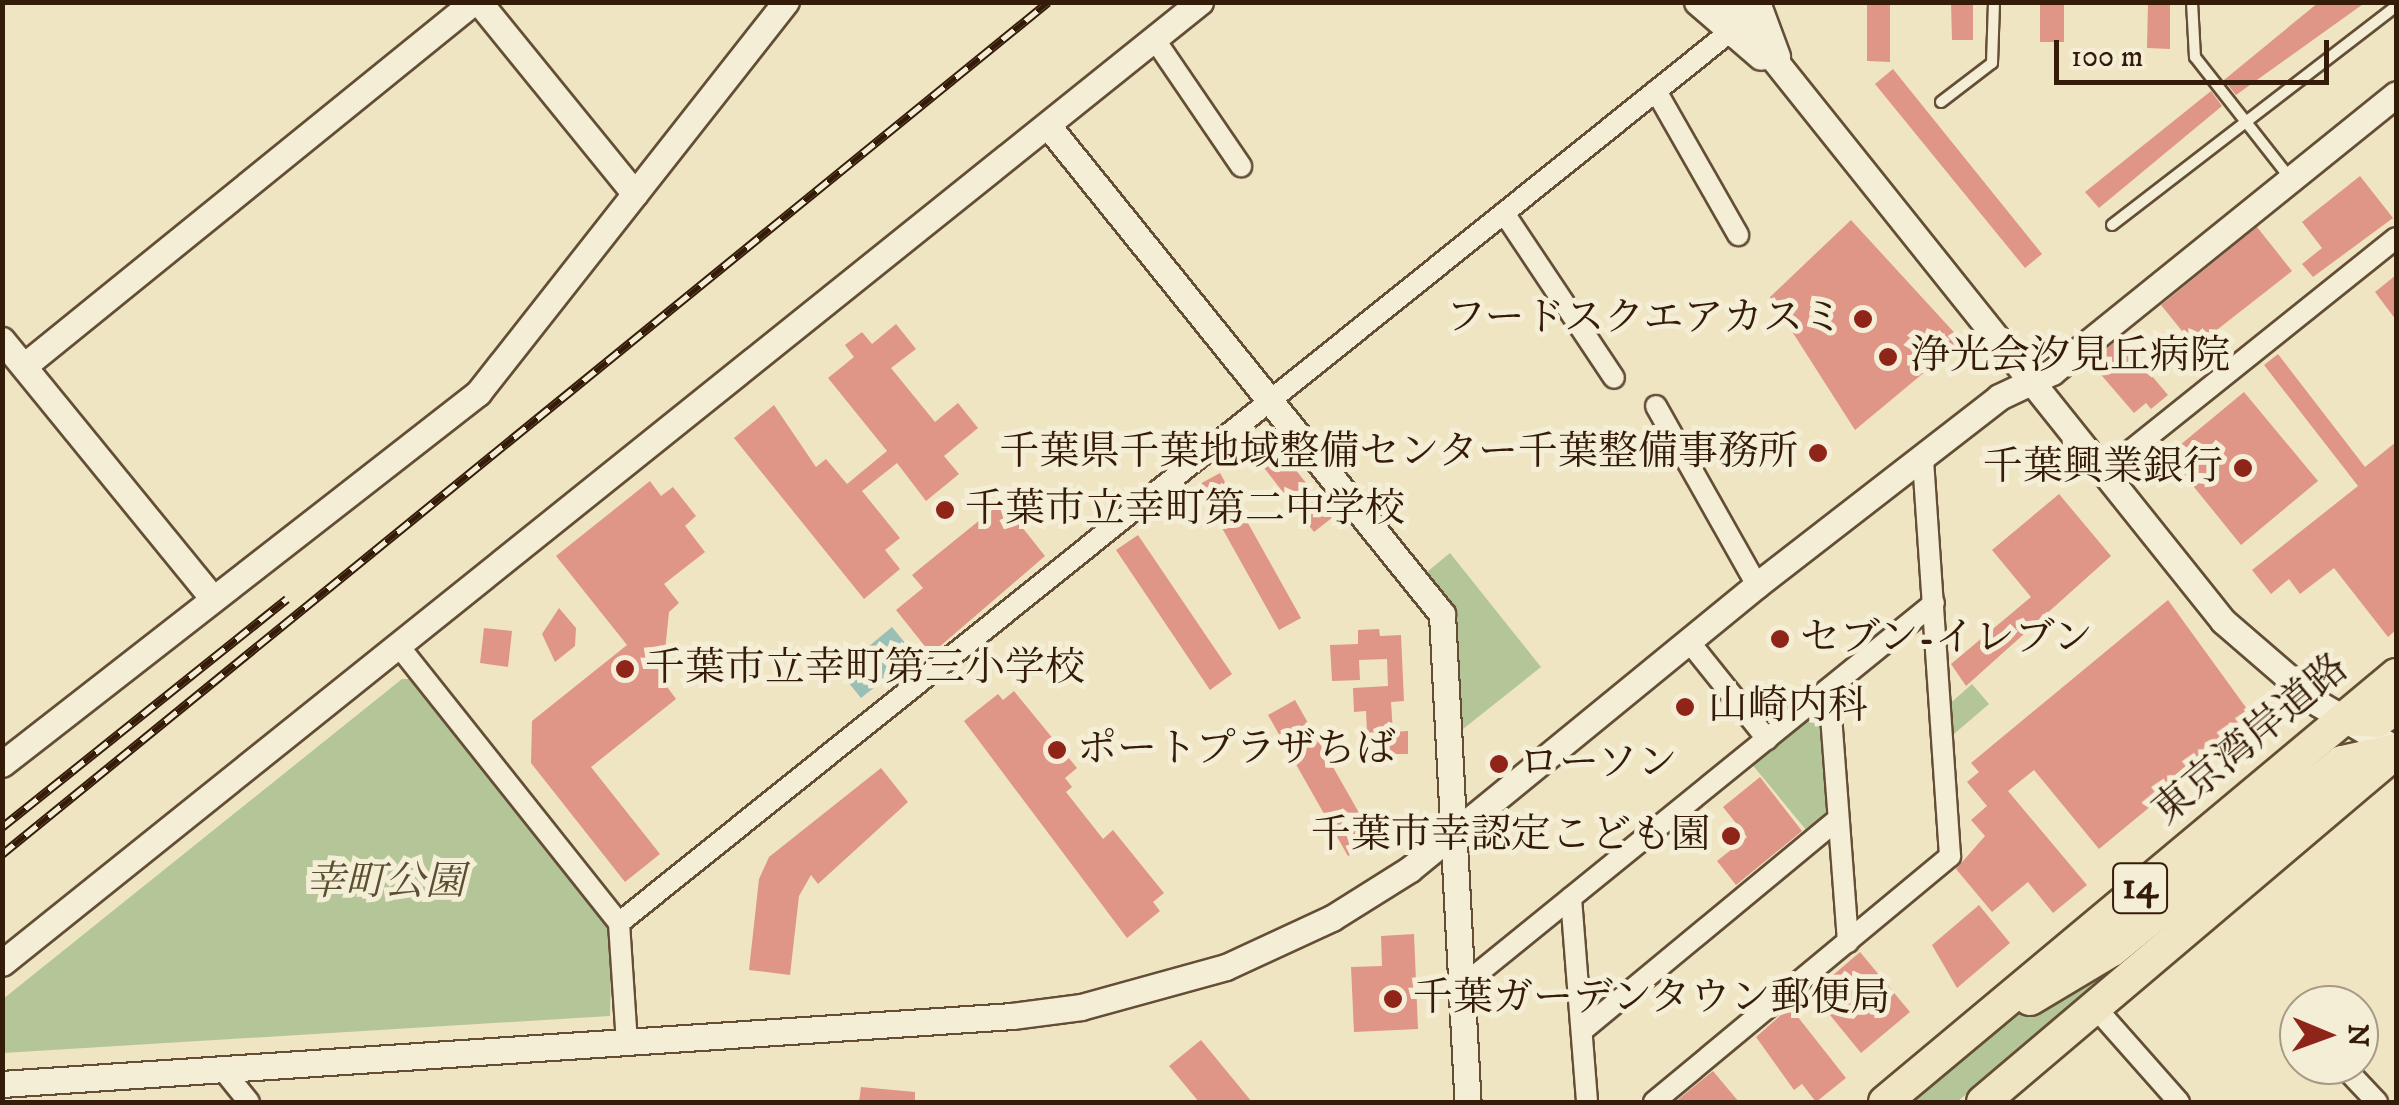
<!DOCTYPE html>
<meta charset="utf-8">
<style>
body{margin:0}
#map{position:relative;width:2399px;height:1105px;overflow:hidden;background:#f0e5c2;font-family:"IM FELL DW Pica","Noto Serif JP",serif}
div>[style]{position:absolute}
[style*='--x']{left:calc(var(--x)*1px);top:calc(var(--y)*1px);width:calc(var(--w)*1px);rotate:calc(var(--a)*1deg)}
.green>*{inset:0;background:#b4c698}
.water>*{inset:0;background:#9abfb6}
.building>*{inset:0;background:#df9686}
.roads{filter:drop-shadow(2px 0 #644e36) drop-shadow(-2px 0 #644e36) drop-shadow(0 2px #644e36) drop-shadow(0 -2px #644e36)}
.service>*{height:10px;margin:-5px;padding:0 5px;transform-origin:5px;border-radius:5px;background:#f5eed7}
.minor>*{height:20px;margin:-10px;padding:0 10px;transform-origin:10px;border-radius:10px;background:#f5eed7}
.tertiary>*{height:25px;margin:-12.5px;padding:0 12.5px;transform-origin:12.5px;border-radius:12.5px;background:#f5eed7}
.trunk>*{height:32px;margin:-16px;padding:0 16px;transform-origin:16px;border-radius:16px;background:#f0e5c2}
.rail>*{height:9px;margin-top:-4.5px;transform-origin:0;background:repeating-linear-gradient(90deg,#f5eed7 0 15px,#351c08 0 30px);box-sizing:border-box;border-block:2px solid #351c08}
.dots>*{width:28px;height:28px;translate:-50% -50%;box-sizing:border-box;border:5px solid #f5eed7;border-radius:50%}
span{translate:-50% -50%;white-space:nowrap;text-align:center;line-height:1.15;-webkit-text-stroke:10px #f5eed7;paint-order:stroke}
.shield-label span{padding:2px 8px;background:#f5eed7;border:2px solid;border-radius:8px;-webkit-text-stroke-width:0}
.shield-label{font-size:38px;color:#351c08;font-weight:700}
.poi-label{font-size:40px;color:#351c08}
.right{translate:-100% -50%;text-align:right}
.left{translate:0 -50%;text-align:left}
.street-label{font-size:40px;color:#351c08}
.park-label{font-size:40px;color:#5b4f33;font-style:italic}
.frame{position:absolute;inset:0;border:5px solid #351c08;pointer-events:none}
.north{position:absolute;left:2279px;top:985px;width:100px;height:100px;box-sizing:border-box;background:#f5eed7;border:2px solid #a89a84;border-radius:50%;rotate:91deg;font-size:28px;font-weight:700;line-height:40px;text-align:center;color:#351c08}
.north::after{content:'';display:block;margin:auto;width:35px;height:45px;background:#8f2418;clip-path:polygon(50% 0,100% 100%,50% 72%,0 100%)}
.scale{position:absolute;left:2054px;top:40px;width:275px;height:45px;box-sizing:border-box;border:5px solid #351c08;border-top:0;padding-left:12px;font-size:30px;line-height:35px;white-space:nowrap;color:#351c08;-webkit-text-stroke:8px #f5eed7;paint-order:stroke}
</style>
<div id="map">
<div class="green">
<i style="clip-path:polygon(1450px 553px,1541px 667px,1458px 733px,1422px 576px)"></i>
<i style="clip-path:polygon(402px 679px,413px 679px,612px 926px,610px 1016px,3px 1053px,3px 999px)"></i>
<i style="clip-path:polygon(1972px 684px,1989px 704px,1947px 740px,1946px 707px)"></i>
<i style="clip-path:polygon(1812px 710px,1825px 716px,1829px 813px,1807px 831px,1750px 762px)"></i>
<i style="clip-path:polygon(2351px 770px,1957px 1102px,1911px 1102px,1999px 1028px)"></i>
</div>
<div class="water">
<i style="clip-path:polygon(892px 627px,915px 655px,861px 698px,839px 671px)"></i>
</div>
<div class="building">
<i style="clip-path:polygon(1867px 2px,1890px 2px,1890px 62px,1867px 61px)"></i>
<i style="clip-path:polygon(1951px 2px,1973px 2px,1973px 40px,1952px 40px)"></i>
<i style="clip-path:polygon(2040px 2px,2064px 2px,2064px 42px,2040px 42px)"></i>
<i style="clip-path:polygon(2148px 2px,2170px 2px,2170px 49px,2147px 48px)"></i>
<i style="clip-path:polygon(2319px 2px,2366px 2px,2236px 95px,2224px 80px)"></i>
<i style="clip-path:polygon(1893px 69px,2042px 254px,2025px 268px,1875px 84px)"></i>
<i style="clip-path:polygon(2211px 91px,2222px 106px,2099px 208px,2085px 192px)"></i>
<i style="clip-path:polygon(2360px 176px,2393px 218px,2313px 277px,2302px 264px,2322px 248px,2302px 222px)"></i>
<i style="clip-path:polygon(1851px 220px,1962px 341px,1855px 430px,1770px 297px)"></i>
<i style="clip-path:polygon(2257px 227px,2292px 271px,2195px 347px,2161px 305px)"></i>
<i style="clip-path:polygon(2396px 275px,2396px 320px,2375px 292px)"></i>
<i style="clip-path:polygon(896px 324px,916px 349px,891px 368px,935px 422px,958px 403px,978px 428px,944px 456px,959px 474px,926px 501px,897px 463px,862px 491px,900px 538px,885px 550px,900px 569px,864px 599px,734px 438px,774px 405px,816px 467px,826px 459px,847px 484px,887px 451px,828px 378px,854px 357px,845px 345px,862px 332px,872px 344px)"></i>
<i style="clip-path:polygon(2120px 338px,2168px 395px,2151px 409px,2146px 403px,2134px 413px,2090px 362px)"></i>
<i style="clip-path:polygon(2278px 354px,2365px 467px,2396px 442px,2396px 630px,2388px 637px,2334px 568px,2300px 594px,2289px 579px,2271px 594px,2252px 570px,2358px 486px,2264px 365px)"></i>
<i style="clip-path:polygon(2244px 392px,2318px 481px,2241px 545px,2168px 455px)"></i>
<i style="clip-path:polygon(1276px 445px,1333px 517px,1314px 532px,1258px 460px)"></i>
<i style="clip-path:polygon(1220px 473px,1301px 618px,1279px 630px,1198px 485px)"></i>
<i style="clip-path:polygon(650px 481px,661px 496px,673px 487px,696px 516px,685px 526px,705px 552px,664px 584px,679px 603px,669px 612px,662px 680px,676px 699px,591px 767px,660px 854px,625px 882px,531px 763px,532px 721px,627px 645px,556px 556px)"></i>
<i style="clip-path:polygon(2059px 494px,2111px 556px,1966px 686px,1951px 664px,2031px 597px,1992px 550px)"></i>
<i style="clip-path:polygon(1002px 502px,1045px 556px,931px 654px,896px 610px,923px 588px,912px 575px)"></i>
<i style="clip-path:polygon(1138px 535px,1232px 674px,1210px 690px,1116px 550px)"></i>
<i style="clip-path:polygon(2168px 600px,2255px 720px,2099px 849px,2034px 770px,2008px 791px,2087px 885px,2053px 913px,2028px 882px,1992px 912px,1956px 869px,1985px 836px,1971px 820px,1987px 806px,1967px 782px,1979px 772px,1971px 763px)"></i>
<i style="clip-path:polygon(559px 608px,576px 628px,575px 646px,555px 662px,542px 634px)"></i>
<i style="clip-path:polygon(484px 628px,512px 631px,508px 667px,480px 663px)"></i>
<i style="clip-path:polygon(1379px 629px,1380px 636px,1401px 635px,1404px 701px,1391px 702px,1393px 732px,1408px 731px,1408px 754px,1387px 754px,1386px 733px,1367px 733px,1366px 711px,1354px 712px,1353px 688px,1388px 686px,1387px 659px,1359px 660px,1360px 680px,1332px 681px,1330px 645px,1358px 644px,1358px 630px)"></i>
<i style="clip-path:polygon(1014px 691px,1077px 768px,1065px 778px,1072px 787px,1066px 792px,1103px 839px,1113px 830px,1164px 893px,1153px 902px,1160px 911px,1127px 938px,964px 721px,998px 694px,1003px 700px)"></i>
<i style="clip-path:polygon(1295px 700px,1375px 841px,1348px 856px,1268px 715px)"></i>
<i style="clip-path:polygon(881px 768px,908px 802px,818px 884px,811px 875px,799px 896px,790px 975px,749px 970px,759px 879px,769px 857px)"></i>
<i style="clip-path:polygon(1760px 777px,1802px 831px,1736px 885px,1717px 861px,1747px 837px,1723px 807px)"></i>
<i style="clip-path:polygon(1979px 905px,2010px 943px,1957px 988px,1932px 945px)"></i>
<i style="clip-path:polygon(1414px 934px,1418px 1029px,1354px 1032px,1351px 967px,1382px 966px,1381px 936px)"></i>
<i style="clip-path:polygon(1860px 952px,1910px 1012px,1861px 1053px,1812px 993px)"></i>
<i style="clip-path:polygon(1790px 1007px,1846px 1078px,1816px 1102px,1802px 1084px,1794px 1090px,1756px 1037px)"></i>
<i style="clip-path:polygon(1201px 1040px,1252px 1102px,1199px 1102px,1169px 1066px)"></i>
<i style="clip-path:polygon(1713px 1071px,1739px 1102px,1675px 1102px)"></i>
<i style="clip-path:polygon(861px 1087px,915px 1092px,915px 1102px,859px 1102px)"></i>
</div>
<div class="roads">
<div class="service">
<i style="--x:2192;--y:2;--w:55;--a:86.9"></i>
<i style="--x:2195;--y:57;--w:154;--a:51.9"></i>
<i style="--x:1941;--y:102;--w:64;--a:-37.4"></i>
<i style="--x:1992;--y:63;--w:61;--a:-88.1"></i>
<i style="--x:2112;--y:225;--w:359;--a:-37.6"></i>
</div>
<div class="minor">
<i style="--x:1155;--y:40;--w:153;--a:55.7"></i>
<i style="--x:1656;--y:91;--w:166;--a:60.3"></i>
<i style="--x:1504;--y:213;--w:198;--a:56.3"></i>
<i style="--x:1656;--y:406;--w:206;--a:60.6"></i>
<i style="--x:2104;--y:472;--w:374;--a:-38.7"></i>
<i style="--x:1691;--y:644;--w:122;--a:51.3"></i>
<i style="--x:398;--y:645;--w:355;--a:51.5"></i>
<i style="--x:619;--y:923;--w:119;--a:86.2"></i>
<i style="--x:1829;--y:689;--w:254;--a:85.7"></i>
<i style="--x:1571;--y:898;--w:205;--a:85.5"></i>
<i style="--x:619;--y:923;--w:1421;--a:-38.74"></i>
<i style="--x:1461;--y:987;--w:609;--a:-39.07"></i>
<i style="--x:2094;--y:1006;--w:128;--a:48.5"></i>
<i style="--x:1583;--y:1030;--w:331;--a:-39.6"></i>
<i style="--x:2342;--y:1065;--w:51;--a:46.6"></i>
<i style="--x:223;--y:1070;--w:41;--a:50.9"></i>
<i style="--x:1654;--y:1102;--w:385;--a:-39.7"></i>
<i style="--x:1950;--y:856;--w:400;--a:-93.9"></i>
</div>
<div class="tertiary">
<i style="--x:479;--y:2;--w:247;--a:50.9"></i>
<i style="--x:1697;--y:2;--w:84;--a:40.7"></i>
<i style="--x:1728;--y:2;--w:793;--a:51.35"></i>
<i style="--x:2223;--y:621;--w:127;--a:40.8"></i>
<i style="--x:2319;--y:704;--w:89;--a:30.3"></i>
<i style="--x:1757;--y:2;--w:58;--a:69.7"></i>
<i style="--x:1049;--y:127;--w:626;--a:51.1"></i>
<i style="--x:1442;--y:614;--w:489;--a:87"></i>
<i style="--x:2;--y:340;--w:329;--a:50.8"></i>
<i style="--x:24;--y:366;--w:578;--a:-39.03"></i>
<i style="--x:2;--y:764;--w:604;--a:-37.93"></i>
<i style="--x:478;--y:393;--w:498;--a:-51.8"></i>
<i style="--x:2;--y:963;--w:1536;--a:-38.74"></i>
<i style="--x:2;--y:1084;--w:1012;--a:-3.85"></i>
<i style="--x:1012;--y:1016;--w:70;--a:-7.4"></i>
<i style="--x:1081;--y:1007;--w:150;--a:-15.4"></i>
<i style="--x:1226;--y:967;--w:117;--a:-24.8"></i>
<i style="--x:1332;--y:918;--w:92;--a:-32.1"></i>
<i style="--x:1410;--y:869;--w:448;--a:-39.3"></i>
<i style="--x:1757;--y:585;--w:306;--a:-37.8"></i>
<i style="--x:1999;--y:397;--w:59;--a:-25.3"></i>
<i style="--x:2052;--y:372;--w:442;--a:-38.9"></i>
</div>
<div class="trunk">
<i style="--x:2343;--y:719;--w:34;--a:3"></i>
<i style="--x:2377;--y:721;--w:23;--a:-34"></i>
<i style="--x:2030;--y:999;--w:96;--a:-30.9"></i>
<i style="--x:2112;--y:950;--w:297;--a:-39.3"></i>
<i style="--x:2342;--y:762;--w:55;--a:-12.5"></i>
<i style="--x:1885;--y:1102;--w:666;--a:-39.88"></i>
<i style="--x:1983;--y:1102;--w:541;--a:-40.28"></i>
</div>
</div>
<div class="rail">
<i style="--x:2;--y:827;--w:365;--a:-38.7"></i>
<i style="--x:2;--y:854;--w:1349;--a:-39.16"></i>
</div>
<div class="dots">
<i style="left:1863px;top:319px;background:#8f2418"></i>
<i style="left:1888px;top:357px;background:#8f2418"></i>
<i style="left:1818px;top:453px;background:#8f2418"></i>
<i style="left:2243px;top:468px;background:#8f2418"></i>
<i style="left:945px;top:510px;background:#8f2418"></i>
<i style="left:1780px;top:639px;background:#8f2418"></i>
<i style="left:625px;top:669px;background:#8f2418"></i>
<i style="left:1685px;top:707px;background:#8f2418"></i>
<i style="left:1057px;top:750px;background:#8f2418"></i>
<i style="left:1499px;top:764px;background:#8f2418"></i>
<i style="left:1731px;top:836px;background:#8f2418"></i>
<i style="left:1393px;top:999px;background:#8f2418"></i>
</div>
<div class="shield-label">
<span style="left:2140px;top:888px">14</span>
</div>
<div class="poi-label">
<span class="right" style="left:1843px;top:319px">フードスクエアカスミ</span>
<span class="left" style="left:1910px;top:357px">浄光会汐見丘病院</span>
<span class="right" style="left:1798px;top:453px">千葉県千葉地域整備センター千葉整備事務所</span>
<span class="right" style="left:2223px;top:468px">千葉興業銀行</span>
<span class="left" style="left:965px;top:510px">千葉市立幸町第二中学校</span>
<span class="left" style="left:1800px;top:639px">セブン-イレブン</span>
<span class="left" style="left:645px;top:669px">千葉市立幸町第三小学校</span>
<span class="left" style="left:1708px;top:707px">山崎内科</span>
<span class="left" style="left:1077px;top:750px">ポートプラザちば</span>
<span class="left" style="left:1519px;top:764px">ローソン</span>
<span class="right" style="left:1711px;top:836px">千葉市幸認定こども園</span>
<span class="left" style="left:1413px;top:999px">千葉ガーデンタウン郵便局</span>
</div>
<div class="street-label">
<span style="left:2251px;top:740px;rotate:-40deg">東京湾岸道路</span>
</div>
<div class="park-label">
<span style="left:385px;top:883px">幸町公園</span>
</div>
<div class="frame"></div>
<div class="north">N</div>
<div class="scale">100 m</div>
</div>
